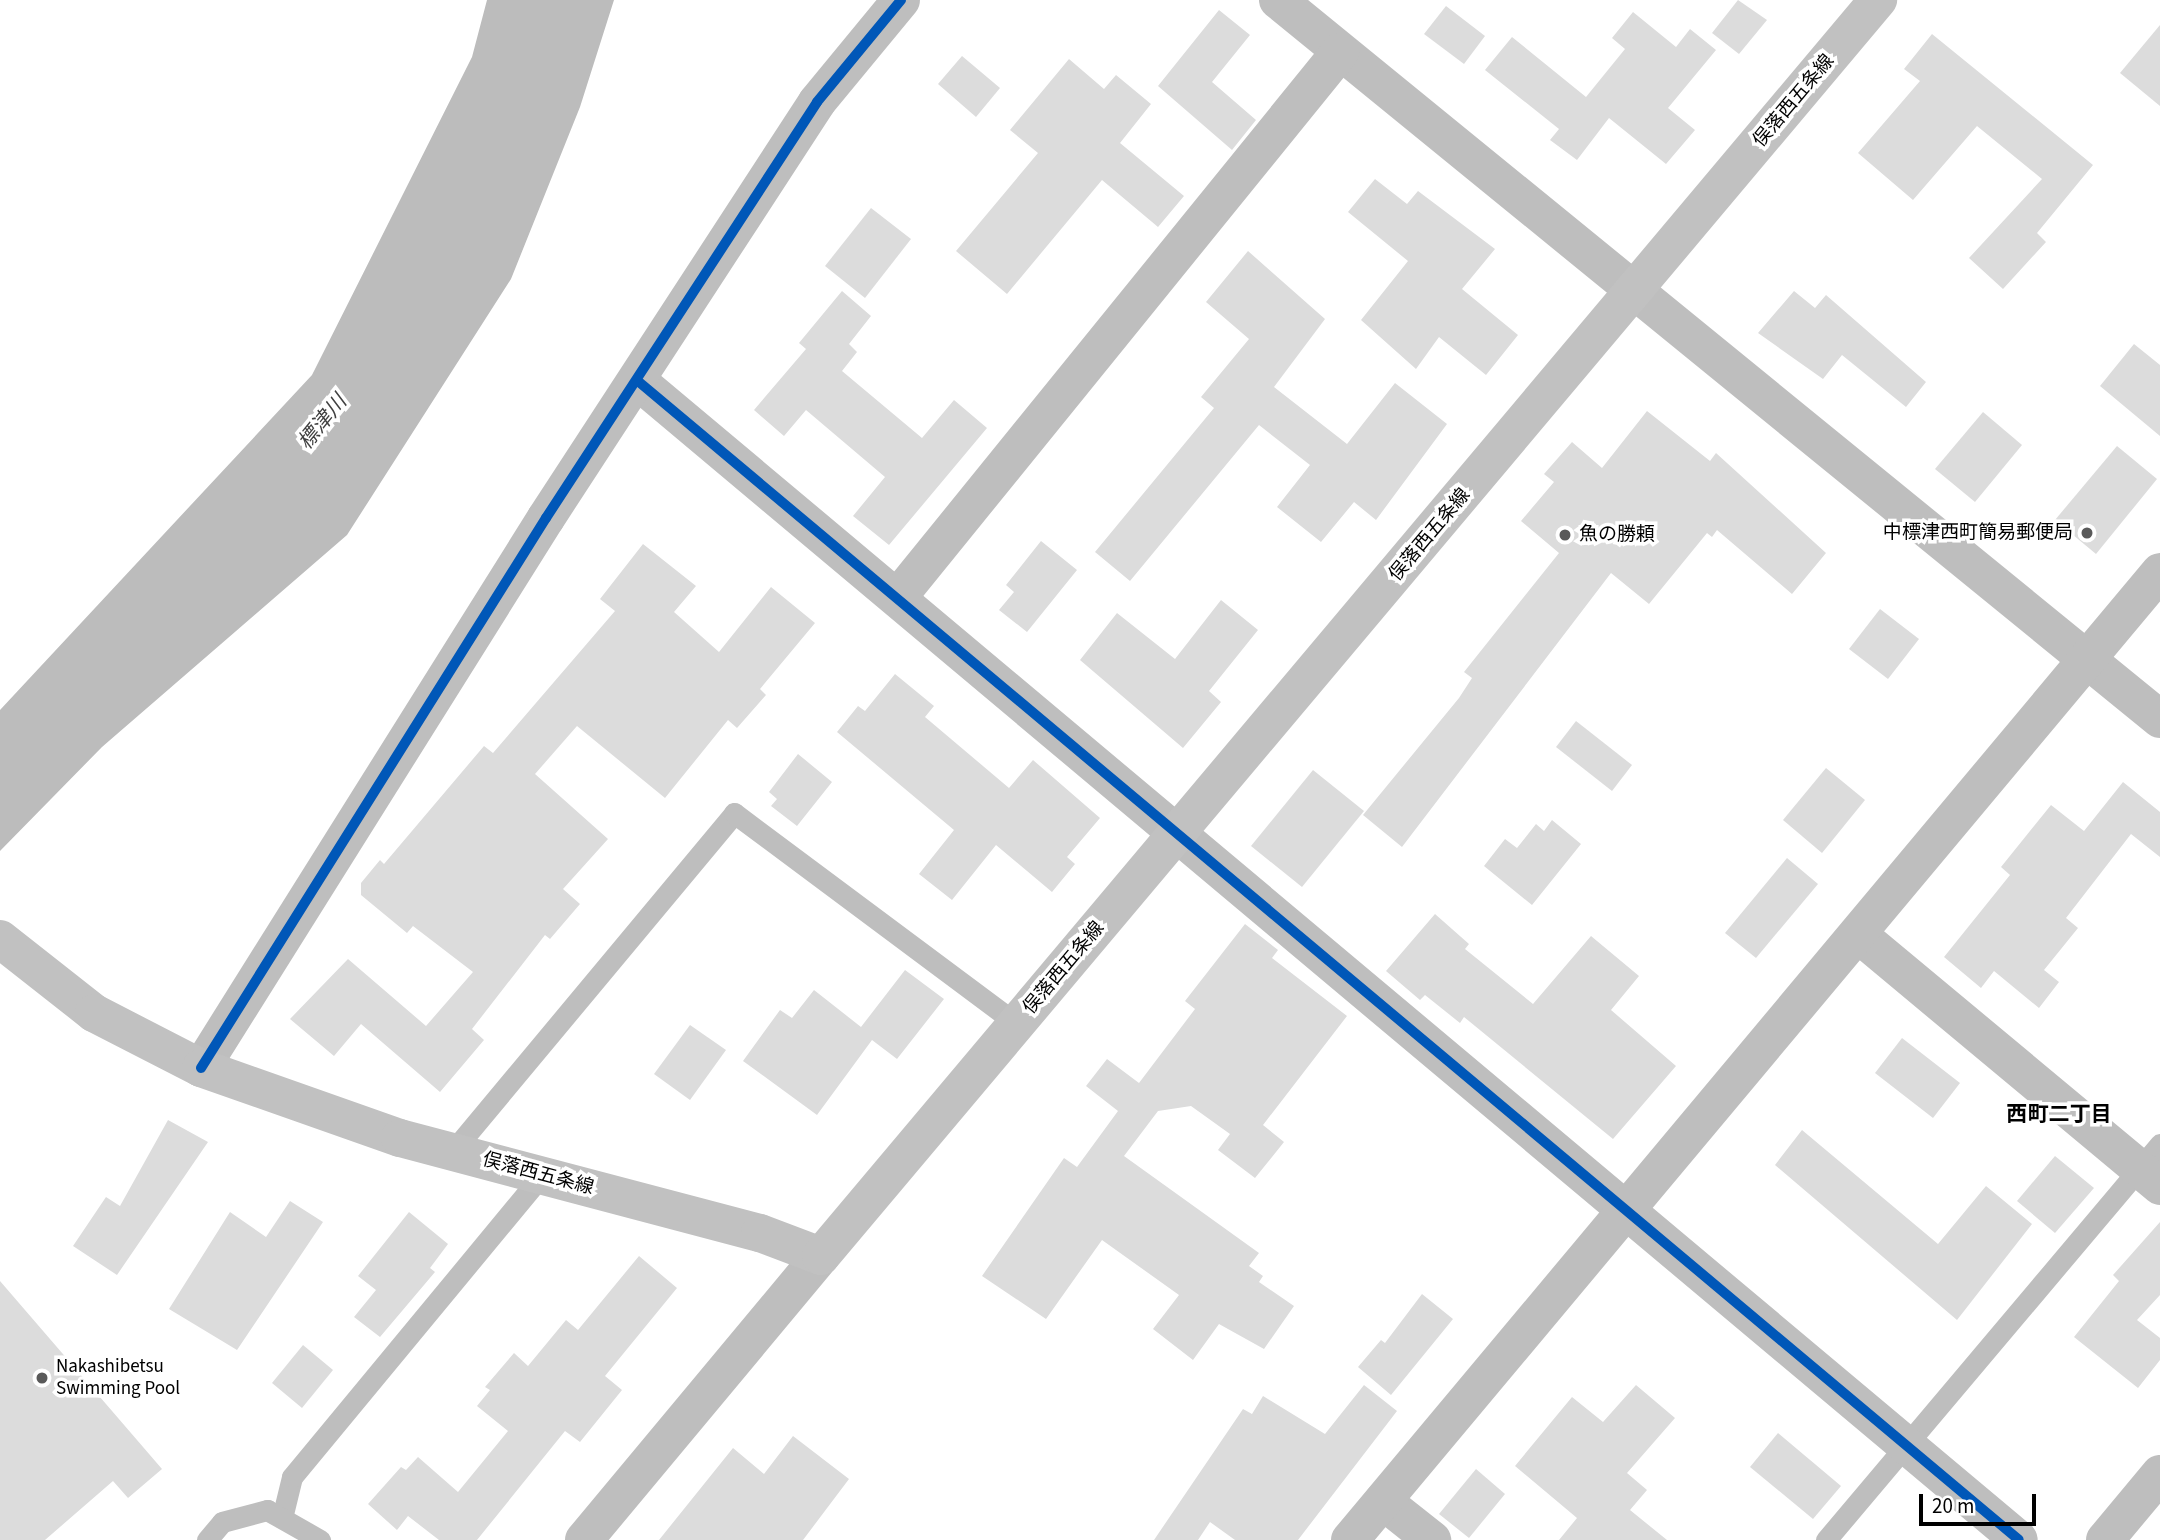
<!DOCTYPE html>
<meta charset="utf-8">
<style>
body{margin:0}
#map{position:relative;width:2160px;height:1540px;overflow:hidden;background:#fff;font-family:"Source Sans 3","Noto Sans JP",sans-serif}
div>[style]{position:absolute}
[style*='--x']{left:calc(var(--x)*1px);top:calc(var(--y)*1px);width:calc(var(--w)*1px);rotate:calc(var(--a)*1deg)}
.water>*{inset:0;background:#bcbcbc}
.building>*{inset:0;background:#dcdcdc}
.service>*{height:21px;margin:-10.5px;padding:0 10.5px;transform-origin:10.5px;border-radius:10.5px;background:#bebebe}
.minor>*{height:38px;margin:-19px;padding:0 19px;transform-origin:19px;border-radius:19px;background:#bebebe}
.tertiary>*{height:38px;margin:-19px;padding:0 19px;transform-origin:19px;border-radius:19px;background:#bebebe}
.secondary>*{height:38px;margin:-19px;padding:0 19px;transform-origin:19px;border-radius:19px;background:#c1c1c1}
.cycleway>*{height:10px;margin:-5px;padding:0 5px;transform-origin:5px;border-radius:5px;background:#0057b8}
.dots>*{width:19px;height:19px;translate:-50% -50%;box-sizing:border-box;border:4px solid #fff;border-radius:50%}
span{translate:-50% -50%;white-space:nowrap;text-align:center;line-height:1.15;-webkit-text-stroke:7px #fff;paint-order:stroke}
.street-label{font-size:19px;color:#000}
.poi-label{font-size:19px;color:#000}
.right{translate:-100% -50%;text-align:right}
.left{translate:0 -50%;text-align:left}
.water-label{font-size:21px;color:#404040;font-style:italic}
.neighbourhood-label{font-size:21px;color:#000;font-weight:700}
.scale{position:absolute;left:1919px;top:1494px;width:117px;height:32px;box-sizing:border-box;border:4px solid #000;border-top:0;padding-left:9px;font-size:21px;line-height:24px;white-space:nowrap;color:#000;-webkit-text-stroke:5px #fff;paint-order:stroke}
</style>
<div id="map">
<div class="water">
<i style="clip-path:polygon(487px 0,614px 0,580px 107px,511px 279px,347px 535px,102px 747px,0 851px,0 710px,312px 375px,472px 57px)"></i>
</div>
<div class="building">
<i style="clip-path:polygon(1738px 0,1767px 20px,1739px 54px,1712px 33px)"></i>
<i style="clip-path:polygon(1446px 6px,1485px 36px,1464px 64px,1424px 34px)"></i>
<i style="clip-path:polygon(1219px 10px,1250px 35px,1212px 82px,1256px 120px,1232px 150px,1158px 86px)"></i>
<i style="clip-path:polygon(1633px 12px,1676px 47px,1690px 29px,1716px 50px,1668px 108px,1695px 130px,1666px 164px,1609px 118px,1577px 160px,1550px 140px,1559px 129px,1485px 70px,1512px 37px,1586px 97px,1625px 49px,1612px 38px)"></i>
<i style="clip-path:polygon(2160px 25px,2160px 106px,2120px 73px)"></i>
<i style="clip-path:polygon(1932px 34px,2093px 165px,2037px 233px,2046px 242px,2003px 289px,1969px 258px,2042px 179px,1977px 126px,1913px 200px,1858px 153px,1920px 81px,1904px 69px)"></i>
<i style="clip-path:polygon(962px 56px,1000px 88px,976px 117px,938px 84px)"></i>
<i style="clip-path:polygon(1069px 59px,1104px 89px,1116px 75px,1151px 104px,1120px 143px,1184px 196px,1158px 227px,1102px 180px,1007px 294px,956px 251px,1038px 153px,1010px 130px)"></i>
<i style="clip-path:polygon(1375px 179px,1407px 204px,1418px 191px,1495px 249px,1462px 289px,1518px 335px,1486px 375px,1439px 337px,1416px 369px,1361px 320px,1408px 261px,1348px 212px)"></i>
<i style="clip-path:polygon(871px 208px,911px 239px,865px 298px,825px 266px)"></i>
<i style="clip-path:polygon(1248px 251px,1325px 319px,1274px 387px,1347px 444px,1395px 383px,1447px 424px,1376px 520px,1354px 502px,1321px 542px,1277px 507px,1310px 465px,1259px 425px,1130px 581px,1095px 552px,1214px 408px,1201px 397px,1249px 339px,1206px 302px)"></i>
<i style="clip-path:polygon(842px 291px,871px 316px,849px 344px,857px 352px,842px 371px,922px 438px,954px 400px,987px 428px,889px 545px,853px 516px,885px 477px,806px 410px,784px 436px,754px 410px,806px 349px,799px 343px)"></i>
<i style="clip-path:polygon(1794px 291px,1815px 308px,1826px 295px,1926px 382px,1906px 407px,1842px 355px,1823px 379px,1758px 333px)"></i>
<i style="clip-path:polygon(2134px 344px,2160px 365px,2160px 436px,2100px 386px)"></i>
<i style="clip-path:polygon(1647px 411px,1710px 461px,1716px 453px,1826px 553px,1792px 594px,1717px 530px,1712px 537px,1707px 533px,1649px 604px,1611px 573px,1402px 847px,1363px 815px,1459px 698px,1472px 678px,1464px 672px,1559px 553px,1521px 521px,1554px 482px,1544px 474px,1572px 442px,1602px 468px)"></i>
<i style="clip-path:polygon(1983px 412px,2022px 445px,1975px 502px,1935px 469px)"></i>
<i style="clip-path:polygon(2117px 446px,2157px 479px,2096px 554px,2055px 520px)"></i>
<i style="clip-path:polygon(1041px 541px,1077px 570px,1027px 632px,999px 610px,1014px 592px,1006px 585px)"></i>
<i style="clip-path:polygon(643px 544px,696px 586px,674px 612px,719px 652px,771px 587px,815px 623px,760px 689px,766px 695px,737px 728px,728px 720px,665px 798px,577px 726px,535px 774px,608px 839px,563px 889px,580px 904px,550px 939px,545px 935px,472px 1029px,484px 1040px,440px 1092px,361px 1024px,334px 1056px,290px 1019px,348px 959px,426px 1026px,473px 972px,413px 926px,407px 933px,361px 895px,361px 883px,380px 860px,384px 864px,484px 746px,493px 753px,615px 611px,600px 599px)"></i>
<i style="clip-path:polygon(1221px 600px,1258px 630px,1209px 691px,1221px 702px,1183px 748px,1080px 660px,1117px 613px,1175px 659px)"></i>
<i style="clip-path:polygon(1880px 609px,1919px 639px,1888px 679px,1849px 649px)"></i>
<i style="clip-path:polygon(895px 674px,934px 706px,925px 717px,1009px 788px,1033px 760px,1100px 818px,1067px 857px,1075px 864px,1052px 892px,996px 845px,952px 900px,919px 874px,954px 830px,837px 732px,858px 706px,865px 711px)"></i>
<i style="clip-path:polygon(1576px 721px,1632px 765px,1612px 791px,1556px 747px)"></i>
<i style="clip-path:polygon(798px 754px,832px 782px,797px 826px,771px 806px,777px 799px,769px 792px)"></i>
<i style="clip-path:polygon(1826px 768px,1865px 800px,1822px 853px,1783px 820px)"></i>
<i style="clip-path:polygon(1313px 770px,1364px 811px,1302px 887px,1251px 846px)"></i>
<i style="clip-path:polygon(2123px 782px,2160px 812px,2160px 857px,2131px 834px,2066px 918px,2078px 928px,2044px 970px,2059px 982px,2039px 1008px,1994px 971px,1981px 988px,1944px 957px,2010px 875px,2001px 867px,2051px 805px,2084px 831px)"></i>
<i style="clip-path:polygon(1552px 820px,1581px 844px,1532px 905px,1484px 866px,1505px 839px,1517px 848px,1536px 824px,1544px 831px)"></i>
<i style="clip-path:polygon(1787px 858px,1818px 884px,1756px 958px,1725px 933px)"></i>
<i style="clip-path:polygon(1435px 914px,1469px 944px,1465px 949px,1533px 1004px,1591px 936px,1639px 976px,1611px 1010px,1676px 1066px,1613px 1139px,1464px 1017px,1460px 1023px,1425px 995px,1420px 1000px,1386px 971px)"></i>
<i style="clip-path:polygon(1245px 924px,1278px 950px,1272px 958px,1347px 1016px,1263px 1125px,1284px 1142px,1255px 1178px,1218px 1150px,1230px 1134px,1191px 1106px,1158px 1111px,1124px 1156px,1259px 1253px,1249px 1266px,1263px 1276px,1259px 1282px,1294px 1306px,1264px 1349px,1219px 1324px,1193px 1360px,1153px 1329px,1179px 1295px,1102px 1240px,1046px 1319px,982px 1276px,1064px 1158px,1077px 1167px,1118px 1111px,1086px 1086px,1107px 1059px,1139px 1083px,1195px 1009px,1185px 1001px)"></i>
<i style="clip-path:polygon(905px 970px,944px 999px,897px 1059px,872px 1040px,817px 1115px,743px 1061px,780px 1010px,792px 1018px,814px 990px,861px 1027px)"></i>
<i style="clip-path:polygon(690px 1025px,726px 1050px,690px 1100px,654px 1074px)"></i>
<i style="clip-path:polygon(1902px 1038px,1960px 1083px,1933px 1118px,1875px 1073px)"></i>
<i style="clip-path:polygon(168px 1120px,208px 1142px,117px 1275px,73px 1246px,106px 1197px,120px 1206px)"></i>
<i style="clip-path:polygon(1802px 1130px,1938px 1244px,1986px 1186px,2032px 1224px,1957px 1320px,1775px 1165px)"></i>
<i style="clip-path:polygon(2055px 1156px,2094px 1188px,2055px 1233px,2017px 1201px)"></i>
<i style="clip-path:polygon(290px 1201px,323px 1222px,237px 1350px,169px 1309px,230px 1212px,266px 1237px)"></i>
<i style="clip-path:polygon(409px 1212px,448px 1244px,430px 1268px,435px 1272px,380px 1337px,354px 1317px,376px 1290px,358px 1276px)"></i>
<i style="clip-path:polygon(2160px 1222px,2160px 1295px,2137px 1320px,2160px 1338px,2160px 1360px,2138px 1388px,2074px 1337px,2119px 1281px,2113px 1275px)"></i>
<i style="clip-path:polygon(639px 1256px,677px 1288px,605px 1376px,622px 1390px,580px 1442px,565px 1431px,477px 1540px,439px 1540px,408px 1516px,397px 1530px,368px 1504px,401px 1467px,406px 1470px,418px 1457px,458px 1492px,508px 1431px,477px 1406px,490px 1390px,485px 1387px,514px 1353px,528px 1366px,566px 1320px,578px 1330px)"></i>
<i style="clip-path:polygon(0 1281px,162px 1469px,128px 1498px,113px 1481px,45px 1540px,0 1540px)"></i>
<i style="clip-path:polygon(1422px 1294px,1453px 1319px,1391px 1395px,1358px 1367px,1381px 1340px,1385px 1343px)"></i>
<i style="clip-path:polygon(303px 1345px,333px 1370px,302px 1408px,272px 1383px)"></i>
<i style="clip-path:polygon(1364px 1385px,1397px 1411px,1298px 1540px,1235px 1540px,1210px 1522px,1198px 1540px,1154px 1540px,1243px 1409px,1252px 1414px,1263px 1396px,1325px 1434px)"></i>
<i style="clip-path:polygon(1636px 1385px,1675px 1418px,1627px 1473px,1647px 1490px,1630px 1510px,1667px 1540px,1559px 1540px,1577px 1518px,1515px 1466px,1572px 1397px,1603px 1422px)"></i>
<i style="clip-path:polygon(1778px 1433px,1841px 1486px,1813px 1519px,1750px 1467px)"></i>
<i style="clip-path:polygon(793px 1436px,849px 1479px,803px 1540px,659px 1540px,733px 1448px,764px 1474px)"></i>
<i style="clip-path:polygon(1476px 1469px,1505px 1494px,1469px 1538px,1439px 1514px)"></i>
</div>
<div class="service">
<i style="--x:452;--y:1152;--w:441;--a:-50.2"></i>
<i style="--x:734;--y:813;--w:353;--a:36.7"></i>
<i style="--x:282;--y:1518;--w:42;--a:-76.3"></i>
<i style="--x:292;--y:1477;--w:391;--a:-50.4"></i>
<i style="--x:207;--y:1540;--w:23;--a:-50"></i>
<i style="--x:222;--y:1522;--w:47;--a:-14.9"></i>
<i style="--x:267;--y:1510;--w:61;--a:29.5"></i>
<i style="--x:1826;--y:1540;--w:518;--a:-49.85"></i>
</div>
<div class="minor">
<i style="--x:1278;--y:0;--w:1138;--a:39.19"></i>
<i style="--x:639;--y:382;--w:1801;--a:40"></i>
<i style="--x:898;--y:597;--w:702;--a:-50.96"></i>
<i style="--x:1859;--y:935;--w:392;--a:39.8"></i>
<i style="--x:201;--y:1068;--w:649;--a:-57.9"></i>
<i style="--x:546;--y:518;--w:496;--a:-56.9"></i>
<i style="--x:817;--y:102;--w:132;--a:-50.5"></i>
<i style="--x:1383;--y:1501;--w:63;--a:38.5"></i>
<i style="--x:1350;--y:1540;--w:1262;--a:-50.08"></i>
<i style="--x:2105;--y:1540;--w:86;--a:-50.2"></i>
</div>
<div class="tertiary">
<i style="--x:584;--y:1540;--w:370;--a:-50.2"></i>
</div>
<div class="secondary">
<i style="--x:0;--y:939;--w:120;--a:38.2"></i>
<i style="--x:94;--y:1013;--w:120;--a:27.2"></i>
<i style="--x:201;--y:1068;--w:211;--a:19.4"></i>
<i style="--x:400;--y:1138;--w:372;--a:14.8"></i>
<i style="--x:760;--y:1233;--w:65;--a:20.7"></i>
<i style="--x:821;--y:1256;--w:1642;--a:-49.92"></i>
</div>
<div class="cycleway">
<i style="--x:639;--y:382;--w:1801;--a:40"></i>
<i style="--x:201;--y:1068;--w:649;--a:-57.9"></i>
<i style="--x:546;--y:518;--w:496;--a:-56.9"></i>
<i style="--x:817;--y:102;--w:132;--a:-50.5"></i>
</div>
<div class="dots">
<i style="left:2087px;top:533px;background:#595959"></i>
<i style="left:1565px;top:535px;background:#595959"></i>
<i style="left:42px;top:1378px;background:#595959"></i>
</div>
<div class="street-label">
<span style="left:1794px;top:101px;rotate:-50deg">俣落西五条線</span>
<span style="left:1430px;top:535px;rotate:-50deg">俣落西五条線</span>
<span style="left:1064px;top:968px;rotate:-50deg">俣落西五条線</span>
<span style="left:538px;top:1174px;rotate:15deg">俣落西五条線</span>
</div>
<div class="poi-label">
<span class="right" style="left:2073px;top:533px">中標津西町簡易郵便局</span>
<span class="left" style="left:1579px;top:535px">魚の勝頼</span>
<span class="left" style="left:56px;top:1378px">Nakashibetsu<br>Swimming Pool</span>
</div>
<div class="water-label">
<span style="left:322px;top:422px;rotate:-51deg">標津川</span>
</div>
<div class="neighbourhood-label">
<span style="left:2059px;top:1114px">西町二丁目</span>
</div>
<div class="scale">20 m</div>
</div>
